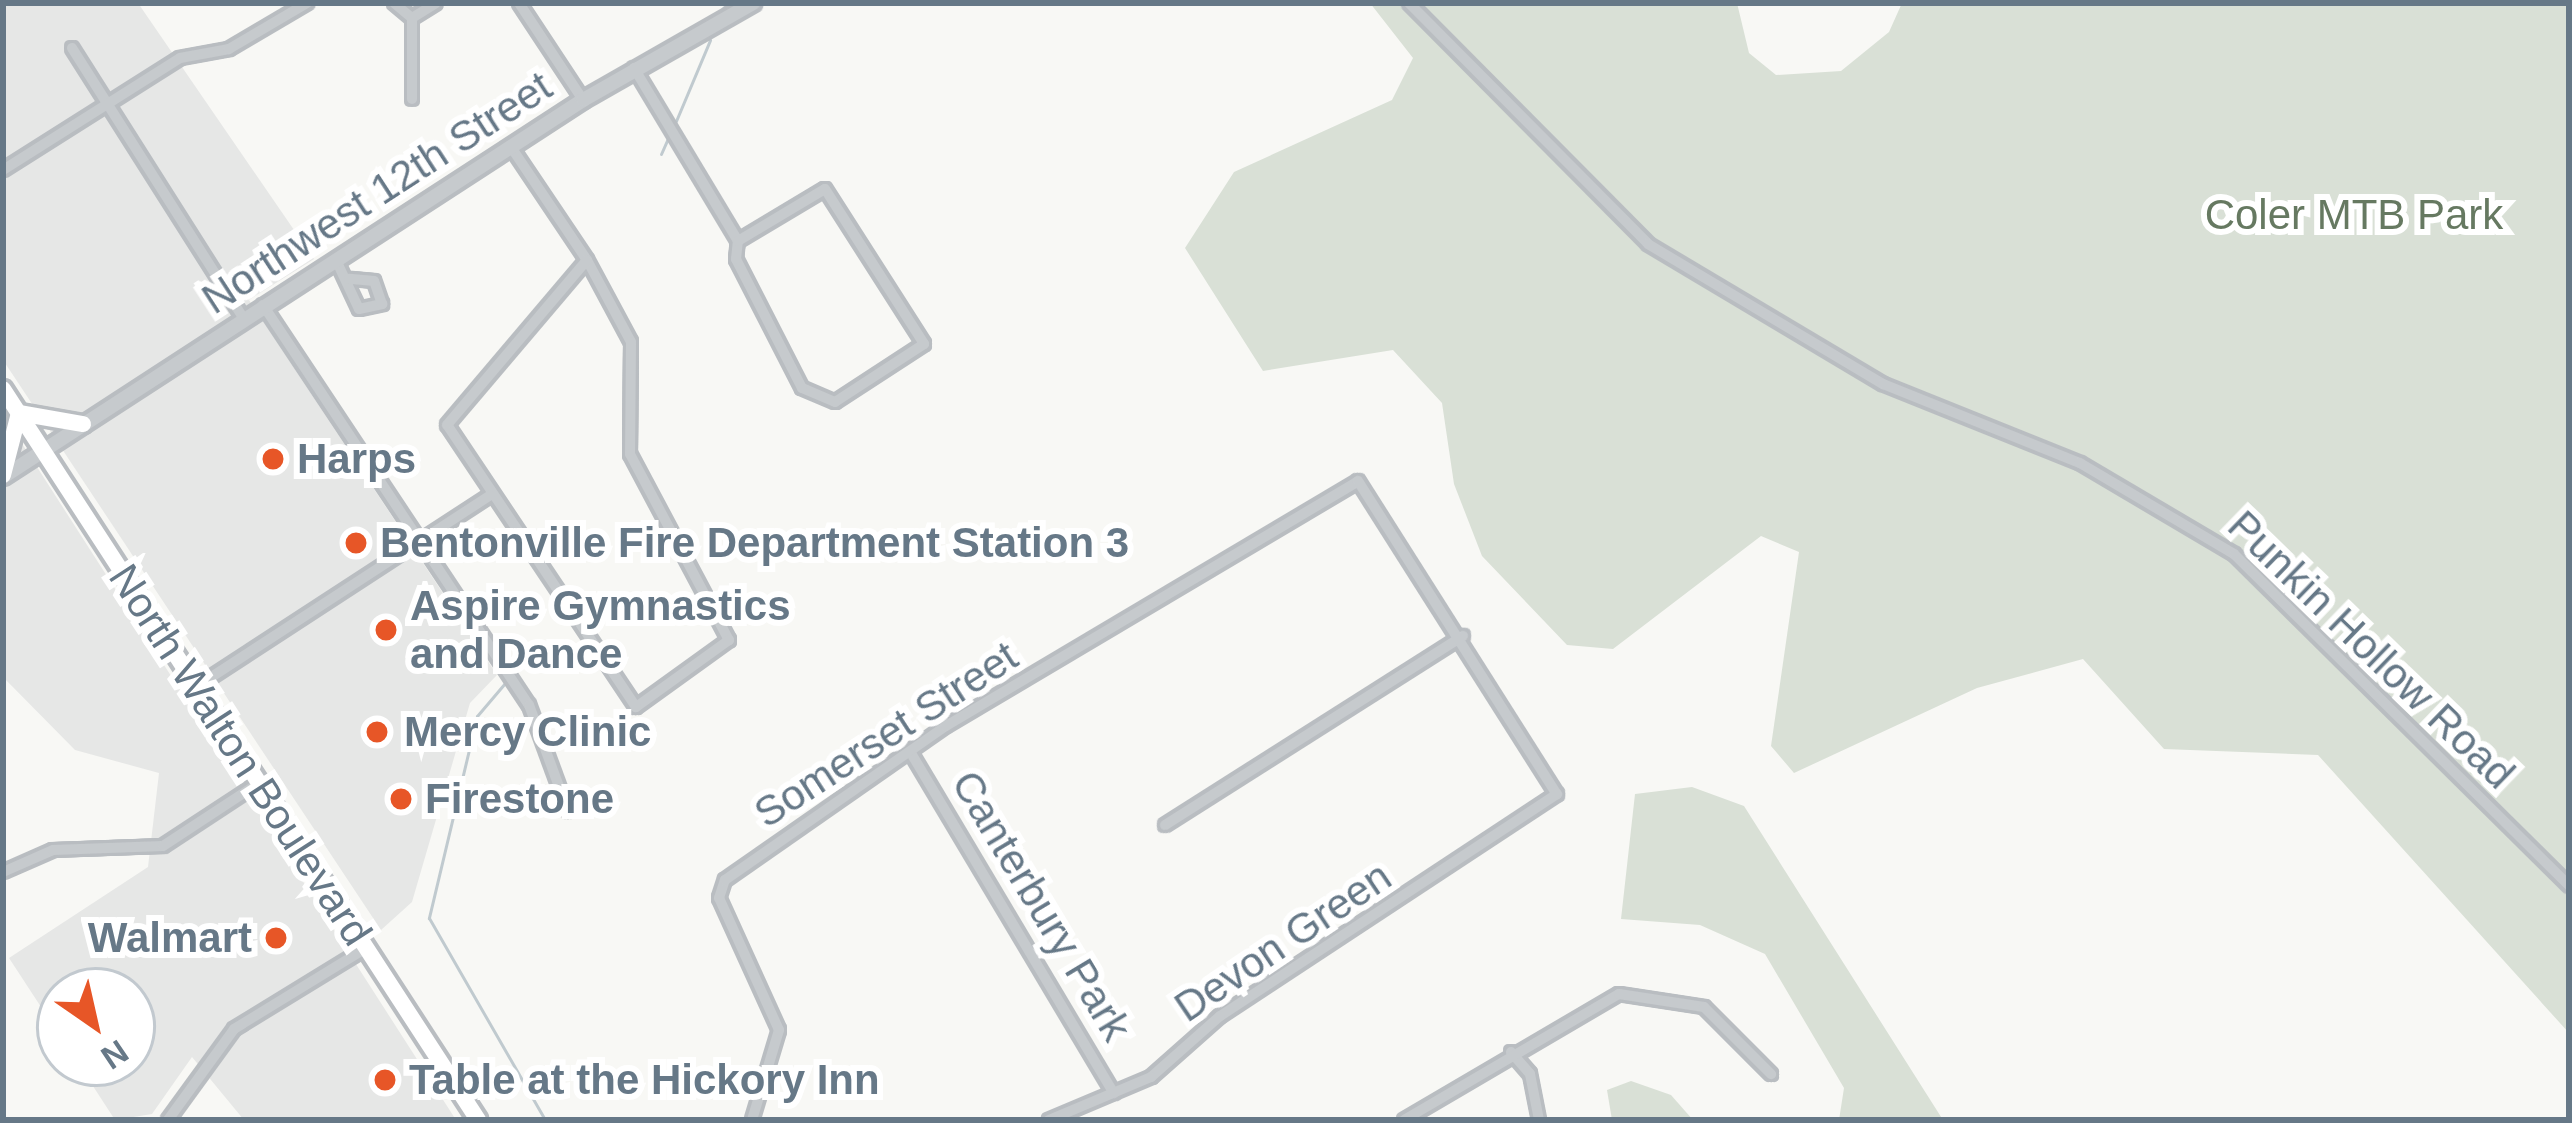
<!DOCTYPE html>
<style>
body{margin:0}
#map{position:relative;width:2572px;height:1123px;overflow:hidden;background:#f8f8f5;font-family:Helvetica,sans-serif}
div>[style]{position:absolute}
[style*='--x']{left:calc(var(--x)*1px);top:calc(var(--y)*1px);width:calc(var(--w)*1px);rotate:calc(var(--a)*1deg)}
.built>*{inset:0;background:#e6e7e6}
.green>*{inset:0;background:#d9e0d6}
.stream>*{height:3px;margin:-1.5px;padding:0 1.5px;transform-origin:1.5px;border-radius:1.5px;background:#c0cacf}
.roads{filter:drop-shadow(3px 0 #b9bdc1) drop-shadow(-3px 0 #b9bdc1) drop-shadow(0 3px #b9bdc1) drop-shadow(0 -3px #b9bdc1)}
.minor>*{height:10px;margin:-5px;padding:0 5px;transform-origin:5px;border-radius:5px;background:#c6cacd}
.tertiary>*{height:14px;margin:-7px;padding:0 7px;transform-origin:7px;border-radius:7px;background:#c6cacd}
.primary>*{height:16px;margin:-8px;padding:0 8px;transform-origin:8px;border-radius:8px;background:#fff}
.dots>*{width:33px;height:33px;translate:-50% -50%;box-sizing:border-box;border:6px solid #fff;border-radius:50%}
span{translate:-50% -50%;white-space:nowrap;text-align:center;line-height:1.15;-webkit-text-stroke:12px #fff;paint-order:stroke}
.street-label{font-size:42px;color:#667887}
.park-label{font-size:42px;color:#667961}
.poi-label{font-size:42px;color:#667887;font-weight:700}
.left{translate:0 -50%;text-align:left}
.right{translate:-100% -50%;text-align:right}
.frame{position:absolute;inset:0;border:6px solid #667887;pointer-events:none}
.north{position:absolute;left:36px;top:967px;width:120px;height:120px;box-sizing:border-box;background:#fff;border:3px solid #c2c9cf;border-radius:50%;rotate:146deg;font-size:33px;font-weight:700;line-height:48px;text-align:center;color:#667887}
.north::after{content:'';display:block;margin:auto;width:42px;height:54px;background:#e75627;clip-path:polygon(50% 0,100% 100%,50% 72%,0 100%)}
</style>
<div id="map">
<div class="built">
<i style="clip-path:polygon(3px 3px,138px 3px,314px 259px,249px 300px,497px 675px,470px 703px,412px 902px,381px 930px,3px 360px)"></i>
<i style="clip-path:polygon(3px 414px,456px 1120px,244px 1120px,192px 1057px,152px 1114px,115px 1120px,78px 1063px,132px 1063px,132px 991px,60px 991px,60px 1036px,9px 958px,148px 867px,159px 773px,75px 750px,3px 677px)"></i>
</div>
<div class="green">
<i style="clip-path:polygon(1370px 3px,1737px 3px,1749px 53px,1776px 75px,1841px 71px,1889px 32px,1902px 3px,2569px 3px,2569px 1033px,2318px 755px,2164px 749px,2083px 659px,1977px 688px,1794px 773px,1771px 746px,1799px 552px,1761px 536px,1613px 649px,1567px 645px,1482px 556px,1454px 484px,1442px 403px,1393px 350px,1263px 371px,1185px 248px,1234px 172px,1392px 100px,1413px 58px)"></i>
<i style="clip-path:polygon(1692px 787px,1744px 806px,1943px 1120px,1839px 1120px,1844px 1088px,1765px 954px,1700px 925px,1621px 919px,1635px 794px)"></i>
<i style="clip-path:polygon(1631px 1081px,1671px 1095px,1693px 1120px,1612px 1120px,1607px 1090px)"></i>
</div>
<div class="stream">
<i style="--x:714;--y:18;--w:21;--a:-47"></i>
<i style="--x:676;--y:121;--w:88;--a:-67.2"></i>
<i style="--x:661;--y:154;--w:17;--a:-66"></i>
<i style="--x:505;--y:683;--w:43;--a:130.3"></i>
<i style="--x:477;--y:716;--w:208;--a:103.4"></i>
<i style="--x:429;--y:918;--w:233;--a:60.1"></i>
</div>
<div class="roads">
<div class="minor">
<i style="--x:394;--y:3;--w:23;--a:40"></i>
<i style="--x:412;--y:18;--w:28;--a:-32"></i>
<i style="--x:519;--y:3;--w:116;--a:56.6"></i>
<i style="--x:1409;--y:3;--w:339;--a:45.2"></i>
<i style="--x:1648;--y:244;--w:274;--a:30.8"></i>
<i style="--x:1883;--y:384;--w:212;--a:21.9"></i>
<i style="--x:2080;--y:463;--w:179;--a:30.6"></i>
<i style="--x:2234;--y:554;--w:472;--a:44.7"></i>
<i style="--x:412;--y:18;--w:81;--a:90"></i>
<i style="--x:72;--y:48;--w:319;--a:57.6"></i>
<i style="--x:634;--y:68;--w:202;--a:59"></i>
<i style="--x:511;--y:147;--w:136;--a:56.1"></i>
<i style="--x:587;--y:260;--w:93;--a:61.8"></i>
<i style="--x:631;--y:342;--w:112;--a:90.5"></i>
<i style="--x:630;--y:454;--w:211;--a:62"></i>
<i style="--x:729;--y:640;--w:115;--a:144.2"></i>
<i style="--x:636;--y:707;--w:339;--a:-123.8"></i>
<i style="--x:447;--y:425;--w:216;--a:-49.7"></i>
<i style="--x:3;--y:170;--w:209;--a:-32.3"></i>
<i style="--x:180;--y:58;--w:50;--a:-10.4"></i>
<i style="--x:229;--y:49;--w:91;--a:-30.5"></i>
<i style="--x:825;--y:189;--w:184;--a:57.4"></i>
<i style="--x:924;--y:344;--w:106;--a:146.9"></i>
<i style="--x:835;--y:402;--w:36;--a:-157"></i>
<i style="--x:802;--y:388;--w:145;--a:-117.1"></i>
<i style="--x:736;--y:259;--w:18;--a:-84"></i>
<i style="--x:738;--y:241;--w:101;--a:-30.9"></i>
<i style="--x:336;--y:260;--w:54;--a:64.9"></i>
<i style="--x:359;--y:309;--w:24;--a:-12"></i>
<i style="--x:382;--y:304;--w:24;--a:-109"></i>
<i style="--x:374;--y:281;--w:25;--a:-175"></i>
<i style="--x:263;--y:305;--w:480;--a:56.4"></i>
<i style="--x:529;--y:705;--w:113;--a:69.8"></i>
<i style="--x:196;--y:687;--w:351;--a:-33.1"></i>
<i style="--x:911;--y:753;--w:396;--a:59.2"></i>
<i style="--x:1165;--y:825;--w:353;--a:-32.4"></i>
<i style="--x:3;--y:872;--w:55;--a:-23.7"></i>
<i style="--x:53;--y:850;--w:110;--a:-2.1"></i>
<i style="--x:163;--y:846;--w:115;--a:-33.3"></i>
<i style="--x:1511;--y:1052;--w:29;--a:49"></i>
<i style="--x:1530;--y:1074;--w:47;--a:78.9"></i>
<i style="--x:168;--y:1120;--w:112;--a:-54"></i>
<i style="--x:234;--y:1029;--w:155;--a:-31.5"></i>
<i style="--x:752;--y:1120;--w:94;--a:-73.3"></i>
<i style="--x:779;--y:1030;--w:145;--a:-114.4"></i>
<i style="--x:719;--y:898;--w:19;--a:-72"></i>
<i style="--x:725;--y:880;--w:269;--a:-34.9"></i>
<i style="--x:946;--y:726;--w:479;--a:-30.7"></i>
<i style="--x:1358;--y:481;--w:371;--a:57.6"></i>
<i style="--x:1557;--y:794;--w:404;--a:146.6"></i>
<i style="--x:1220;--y:1016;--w:92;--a:138.5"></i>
<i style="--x:1151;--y:1077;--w:111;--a:157.1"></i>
<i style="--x:1404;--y:1120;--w:249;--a:-30.4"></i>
<i style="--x:1619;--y:994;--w:86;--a:8.7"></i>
<i style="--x:1704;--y:1007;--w:95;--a:45"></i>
</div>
<div class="tertiary">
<i style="--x:3;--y:477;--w:692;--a:-33.02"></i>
<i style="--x:583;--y:100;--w:196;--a:-29.7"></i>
</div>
<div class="primary">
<i style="--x:3;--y:389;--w:872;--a:56.98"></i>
<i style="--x:3;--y:475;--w:64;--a:-75.5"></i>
<i style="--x:19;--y:413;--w:65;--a:9.8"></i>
</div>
</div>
<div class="dots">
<i style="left:273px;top:459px;background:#e75627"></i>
<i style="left:356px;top:543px;background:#e75627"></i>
<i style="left:386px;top:630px;background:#e75627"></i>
<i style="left:377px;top:732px;background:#e75627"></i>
<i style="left:401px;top:799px;background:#e75627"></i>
<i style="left:276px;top:938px;background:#e75627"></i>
<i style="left:385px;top:1080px;background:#e75627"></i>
</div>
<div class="street-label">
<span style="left:377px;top:193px;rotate:-33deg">Northwest 12th Street</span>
<span style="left:2371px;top:650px;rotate:44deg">Punkin Hollow Road</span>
<span style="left:886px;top:735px;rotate:-33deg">Somerset Street</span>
<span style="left:240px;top:755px;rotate:57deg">North Walton Boulevard</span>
<span style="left:1041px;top:906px;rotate:59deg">Canterbury Park</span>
<span style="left:1283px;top:942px;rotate:-34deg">Devon Green</span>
</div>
<div class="park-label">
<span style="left:2354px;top:215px">Coler MTB Park</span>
</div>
<div class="poi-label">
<span class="left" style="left:297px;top:459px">Harps</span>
<span class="left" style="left:380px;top:543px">Bentonville Fire Department Station 3</span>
<span class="left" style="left:410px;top:630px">Aspire Gymnastics<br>and Dance</span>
<span class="left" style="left:404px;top:732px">Mercy Clinic</span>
<span class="left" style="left:425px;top:799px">Firestone</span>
<span class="right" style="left:252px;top:938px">Walmart</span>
<span class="left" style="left:409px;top:1080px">Table at the Hickory Inn</span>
</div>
<div class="frame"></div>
<div class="north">N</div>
</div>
